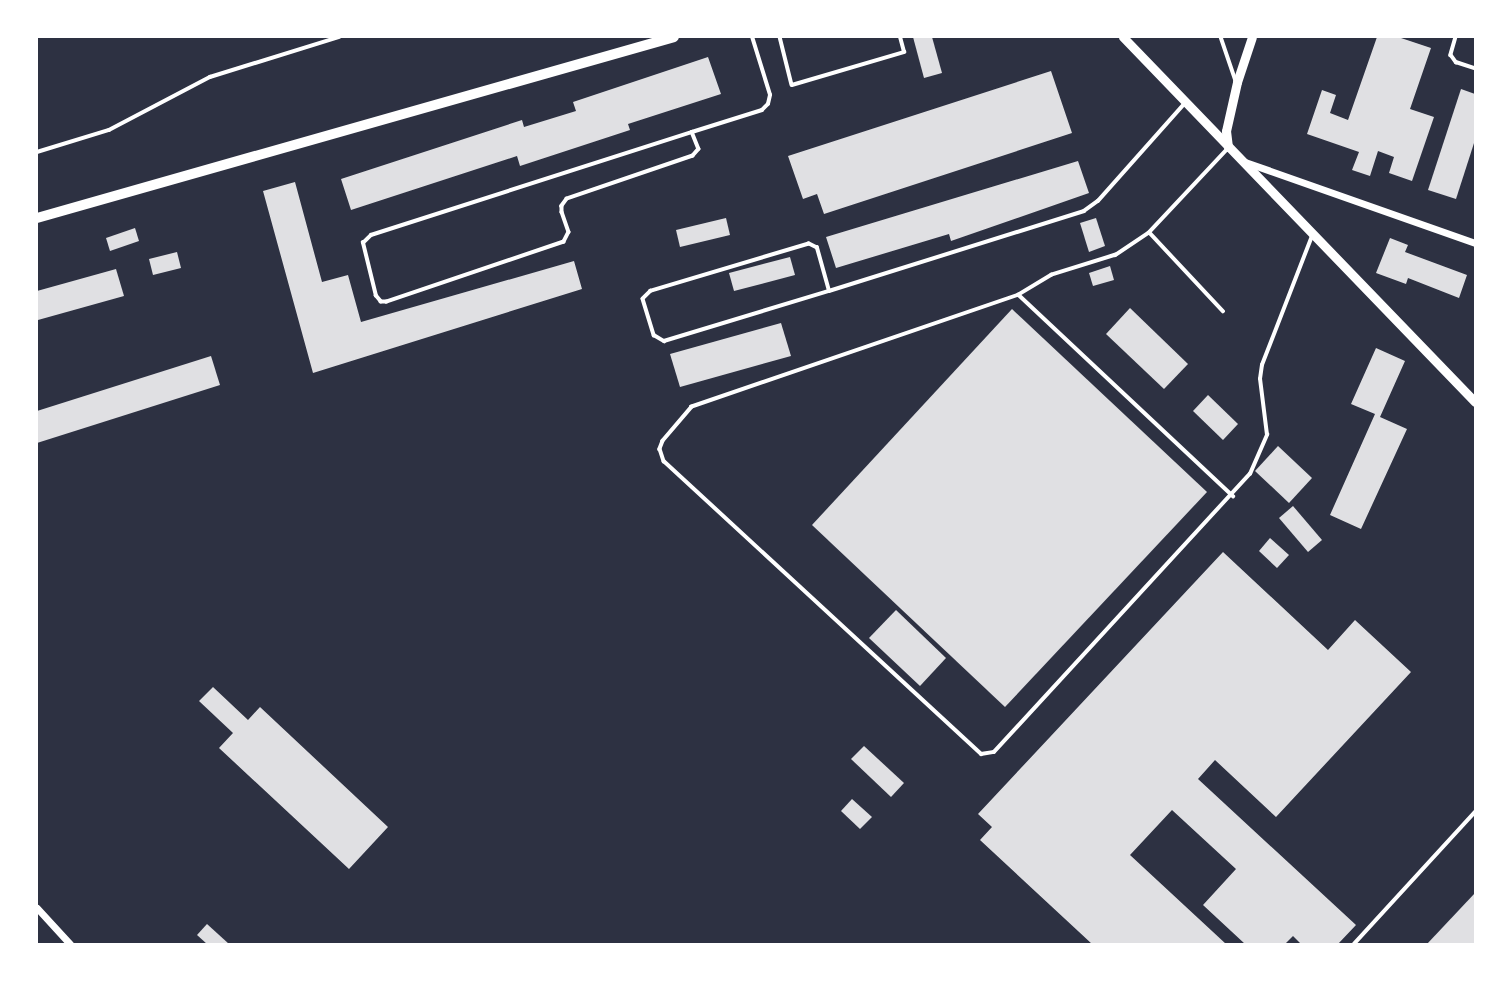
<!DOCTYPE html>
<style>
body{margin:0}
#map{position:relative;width:1512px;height:981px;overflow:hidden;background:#2d3142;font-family:"Alegreya Sans",sans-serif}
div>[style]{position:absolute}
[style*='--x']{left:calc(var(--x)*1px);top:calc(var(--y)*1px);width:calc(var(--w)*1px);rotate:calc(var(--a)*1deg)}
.building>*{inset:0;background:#e0e0e3}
.service>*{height:3.5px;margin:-1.75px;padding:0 1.75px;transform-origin:1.75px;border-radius:1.75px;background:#fff}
.minor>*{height:7px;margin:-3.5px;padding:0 3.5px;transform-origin:3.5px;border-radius:3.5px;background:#fff}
.tertiary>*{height:9px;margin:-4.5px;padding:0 4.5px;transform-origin:4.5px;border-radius:4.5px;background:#fff}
.secondary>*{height:10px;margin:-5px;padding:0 5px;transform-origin:5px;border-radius:5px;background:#fff}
span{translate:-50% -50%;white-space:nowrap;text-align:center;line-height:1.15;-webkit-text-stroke:6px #fff;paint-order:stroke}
.frame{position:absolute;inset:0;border:38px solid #fff;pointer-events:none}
</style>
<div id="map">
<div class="building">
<i style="clip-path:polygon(913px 37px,932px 37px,942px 73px,924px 78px)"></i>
<i style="clip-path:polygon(1377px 37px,1398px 37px,1431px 48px,1410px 109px,1434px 117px,1412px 181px,1389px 173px,1394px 157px,1378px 151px,1370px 176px,1352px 170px,1359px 152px,1307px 134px,1322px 90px,1336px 95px,1330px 113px,1348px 120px)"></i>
<i style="clip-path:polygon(708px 57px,721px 94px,628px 124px,630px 130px,520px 166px,517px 156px,351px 210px,341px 179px,522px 120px,524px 127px,576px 111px,573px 102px)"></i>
<i style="clip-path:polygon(1051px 71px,1072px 133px,824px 214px,817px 194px,803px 199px,788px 156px)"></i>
<i style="clip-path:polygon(1461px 89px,1475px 94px,1475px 140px,1456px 199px,1428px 190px)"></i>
<i style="clip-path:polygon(1078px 161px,1089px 193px,951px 241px,949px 234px,836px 268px,826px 237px)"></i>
<i style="clip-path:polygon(295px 182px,322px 282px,348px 275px,361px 322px,574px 261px,582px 289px,313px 373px,263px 191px)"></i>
<i style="clip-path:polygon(726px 218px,730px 235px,680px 247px,676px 230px)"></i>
<i style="clip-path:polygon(1096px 218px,1105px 246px,1089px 252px,1080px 223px)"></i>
<i style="clip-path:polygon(135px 228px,139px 241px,110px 251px,106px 238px)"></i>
<i style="clip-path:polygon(1390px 238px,1408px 245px,1405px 252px,1467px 275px,1459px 298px,1408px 278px,1406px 284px,1376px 273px)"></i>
<i style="clip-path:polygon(177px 252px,181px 268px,153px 275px,149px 259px)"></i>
<i style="clip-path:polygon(790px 257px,795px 275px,734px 291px,729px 273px)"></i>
<i style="clip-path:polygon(1110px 266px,1114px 280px,1093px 286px,1089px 273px)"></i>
<i style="clip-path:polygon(116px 269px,124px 296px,38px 320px,37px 291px)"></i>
<i style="clip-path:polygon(1130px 308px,1188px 364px,1164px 389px,1106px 334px)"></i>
<i style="clip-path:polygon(1012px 309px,1207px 492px,1005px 707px,812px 525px)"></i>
<i style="clip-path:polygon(781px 323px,791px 356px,680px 387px,670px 354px)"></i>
<i style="clip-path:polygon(1376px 348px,1405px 361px,1380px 417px,1407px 429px,1361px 529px,1330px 515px,1375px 414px,1351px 404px)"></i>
<i style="clip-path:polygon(211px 356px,220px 385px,37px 443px,37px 411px)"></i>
<i style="clip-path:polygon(1208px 395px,1238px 424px,1223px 440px,1193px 411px)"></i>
<i style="clip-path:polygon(1278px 446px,1312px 478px,1289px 503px,1255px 471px)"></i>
<i style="clip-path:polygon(1293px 506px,1322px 540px,1308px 552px,1279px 518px)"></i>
<i style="clip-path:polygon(1270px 538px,1289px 555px,1277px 568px,1259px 551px)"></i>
<i style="clip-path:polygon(1223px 552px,1328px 650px,1355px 620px,1411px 672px,1276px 817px,1215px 760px,1198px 779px,1356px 925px,1338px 944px,1301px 944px,1293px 936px,1285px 944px,1245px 944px,1203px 905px,1236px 869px,1172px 810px,1130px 855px,1226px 944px,1092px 944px,980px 840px,992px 827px,978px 814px)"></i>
<i style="clip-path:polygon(896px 610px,946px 658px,920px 686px,869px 638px)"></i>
<i style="clip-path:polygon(213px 687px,248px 720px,260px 707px,388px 827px,349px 869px,219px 748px,233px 733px,199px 701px)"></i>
<i style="clip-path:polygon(864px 746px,904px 783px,891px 797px,851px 759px)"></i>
<i style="clip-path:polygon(852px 799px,872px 817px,860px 829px,841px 811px)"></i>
<i style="clip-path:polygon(1475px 893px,1475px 944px,1427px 944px)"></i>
<i style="clip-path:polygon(207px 924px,229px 944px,207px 944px,197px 935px)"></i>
</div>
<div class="service">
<i style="--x:780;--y:37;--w:49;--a:76"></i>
<i style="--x:792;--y:85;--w:117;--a:-16.4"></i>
<i style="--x:904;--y:52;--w:16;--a:-105"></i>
<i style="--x:1221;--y:37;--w:46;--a:71.2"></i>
<i style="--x:1456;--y:37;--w:19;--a:106"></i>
<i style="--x:1451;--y:55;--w:9;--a:54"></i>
<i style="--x:1456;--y:62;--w:20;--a:18"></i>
<i style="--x:692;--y:132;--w:18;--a:68"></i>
<i style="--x:699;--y:149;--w:9;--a:131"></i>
<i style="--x:693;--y:156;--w:133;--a:161.2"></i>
<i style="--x:567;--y:199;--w:9;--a:126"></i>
<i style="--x:562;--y:206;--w:6;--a:90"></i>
<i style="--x:562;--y:212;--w:21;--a:71"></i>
<i style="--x:569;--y:232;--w:11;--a:117"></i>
<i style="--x:564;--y:242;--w:187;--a:161.3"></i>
<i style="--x:387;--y:302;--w:6;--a:180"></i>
<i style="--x:381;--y:302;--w:8;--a:-130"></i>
<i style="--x:376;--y:296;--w:55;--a:-103.8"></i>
<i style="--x:363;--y:243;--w:11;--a:-45"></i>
<i style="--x:371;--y:235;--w:337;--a:-17.8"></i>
<i style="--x:692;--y:132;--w:73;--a:-17.4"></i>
<i style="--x:762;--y:110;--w:8;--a:-45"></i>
<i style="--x:768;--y:104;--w:9;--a:-77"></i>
<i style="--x:770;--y:95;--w:61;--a:-107.2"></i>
<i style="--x:1227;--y:150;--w:114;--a:133.2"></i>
<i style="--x:1149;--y:233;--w:40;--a:146"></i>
<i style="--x:1116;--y:255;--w:67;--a:162.6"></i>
<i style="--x:1052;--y:275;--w:39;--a:149"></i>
<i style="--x:1019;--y:295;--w:346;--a:161.1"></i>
<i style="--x:692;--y:407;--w:45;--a:130.5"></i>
<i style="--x:663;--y:441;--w:9;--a:111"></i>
<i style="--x:660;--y:449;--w:13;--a:72"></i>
<i style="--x:664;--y:461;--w:432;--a:42.7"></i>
<i style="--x:981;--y:754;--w:13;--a:-9"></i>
<i style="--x:994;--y:752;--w:378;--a:-47.4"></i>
<i style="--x:1250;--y:474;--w:43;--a:-66.4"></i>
<i style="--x:1267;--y:435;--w:56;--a:-97.1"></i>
<i style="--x:1260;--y:379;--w:14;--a:-82"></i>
<i style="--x:1262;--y:365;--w:138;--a:-68.8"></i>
<i style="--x:37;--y:152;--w:75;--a:-17"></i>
<i style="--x:109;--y:130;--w:114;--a:-27.7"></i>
<i style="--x:210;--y:77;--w:135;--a:-17.2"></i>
<i style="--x:1150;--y:233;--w:107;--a:46.9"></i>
<i style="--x:829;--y:291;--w:45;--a:-105.6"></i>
<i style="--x:817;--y:248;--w:9;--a:-153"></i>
<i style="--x:809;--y:244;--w:165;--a:163.4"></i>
<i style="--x:651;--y:291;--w:11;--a:135"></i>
<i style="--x:643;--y:299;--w:38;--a:73"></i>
<i style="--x:654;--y:335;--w:12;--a:31"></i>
<i style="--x:664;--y:341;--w:172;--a:-16.9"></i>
<i style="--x:829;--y:291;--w:267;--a:-17.4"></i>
<i style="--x:1084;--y:211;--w:17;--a:-36"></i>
<i style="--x:1098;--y:201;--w:130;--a:-48.4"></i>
<i style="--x:1019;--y:295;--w:294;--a:43.2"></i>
<i style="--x:1354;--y:944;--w:179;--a:-47.5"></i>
</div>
<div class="minor">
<i style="--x:1245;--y:162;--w:244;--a:19.4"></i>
<i style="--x:37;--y:908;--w:49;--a:47.5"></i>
</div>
<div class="tertiary">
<i style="--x:1123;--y:37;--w:507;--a:46.04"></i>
<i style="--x:1228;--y:147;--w:16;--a:-97"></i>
<i style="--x:1226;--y:131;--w:50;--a:-77.3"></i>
<i style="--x:1237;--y:82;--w:47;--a:-71.6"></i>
</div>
<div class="secondary">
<i style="--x:37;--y:218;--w:662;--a:-15.86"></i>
</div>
<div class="frame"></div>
</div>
